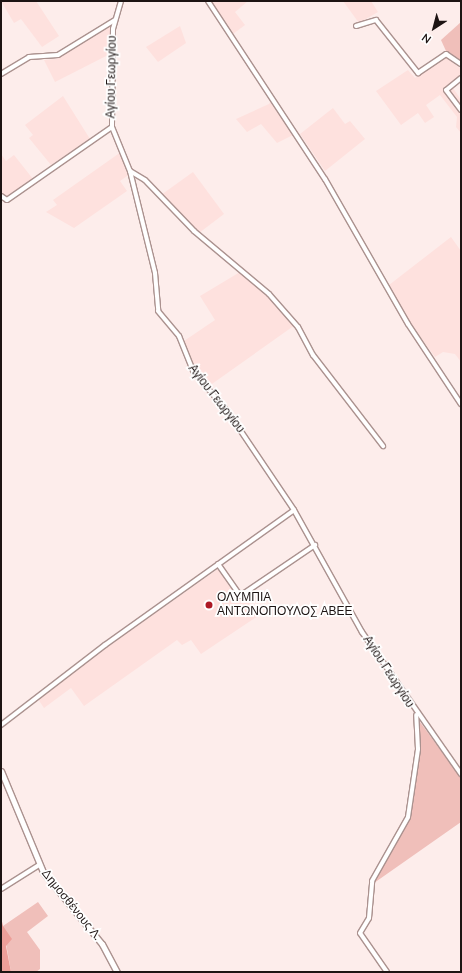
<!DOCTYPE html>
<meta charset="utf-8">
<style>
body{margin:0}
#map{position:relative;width:462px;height:973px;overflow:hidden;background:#fdedeb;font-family:"Nunito Sans",sans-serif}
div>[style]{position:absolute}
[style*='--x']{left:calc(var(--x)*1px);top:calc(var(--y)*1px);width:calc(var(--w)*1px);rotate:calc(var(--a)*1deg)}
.built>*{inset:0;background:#fee1de}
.green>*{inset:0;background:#f0bfba}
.forest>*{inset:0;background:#ed9f99}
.roads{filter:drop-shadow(1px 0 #ab928f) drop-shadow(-1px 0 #ab928f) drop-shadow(0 1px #ab928f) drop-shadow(0 -1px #ab928f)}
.minor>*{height:4px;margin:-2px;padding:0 2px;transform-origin:2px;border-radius:2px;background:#fff}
.tertiary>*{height:5px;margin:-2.5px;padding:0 2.5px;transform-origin:2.5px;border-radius:2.5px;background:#fff}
.dots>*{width:11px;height:11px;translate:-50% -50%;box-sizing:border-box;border:2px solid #fff;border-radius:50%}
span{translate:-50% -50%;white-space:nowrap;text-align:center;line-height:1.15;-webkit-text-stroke:3.5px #fff;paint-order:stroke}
.street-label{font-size:12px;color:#1d1413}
.poi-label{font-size:12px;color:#1d1413}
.left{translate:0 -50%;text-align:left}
.frame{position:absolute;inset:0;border:2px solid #1d1413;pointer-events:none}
.north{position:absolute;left:414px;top:8px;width:40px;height:40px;-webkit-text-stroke:3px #fff;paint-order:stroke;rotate:216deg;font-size:11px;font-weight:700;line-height:16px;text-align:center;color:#1d1413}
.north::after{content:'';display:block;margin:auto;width:14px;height:18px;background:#1d1413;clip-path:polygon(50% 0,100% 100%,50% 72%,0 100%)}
</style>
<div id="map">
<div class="built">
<i style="clip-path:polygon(1px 1px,36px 1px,59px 36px,42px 47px,21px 19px,14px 23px)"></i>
<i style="clip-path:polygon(211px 1px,248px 1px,235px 12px,245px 25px,233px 34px)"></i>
<i style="clip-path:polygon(343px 1px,371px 1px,378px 12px,359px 23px)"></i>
<i style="clip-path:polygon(111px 24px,112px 53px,55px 82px,44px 60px,56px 59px)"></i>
<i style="clip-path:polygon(180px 26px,186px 43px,158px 62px,146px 47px)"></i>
<i style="clip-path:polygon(444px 56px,461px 69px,461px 76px,451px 85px,461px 100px,461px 133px,456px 127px,457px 117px,440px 95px,426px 105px,434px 117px,425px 123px,418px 113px,401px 125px,376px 91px,408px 70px,415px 78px)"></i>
<i style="clip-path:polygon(63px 96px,90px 139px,51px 165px,29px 138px,33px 135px,25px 125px)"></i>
<i style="clip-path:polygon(272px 99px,295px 134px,277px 143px,261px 124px,247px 132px,236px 119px,269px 104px)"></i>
<i style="clip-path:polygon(333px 108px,345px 124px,350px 121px,365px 139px,325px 171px,300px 134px)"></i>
<i style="clip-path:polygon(121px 152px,130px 174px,120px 181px,127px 191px,74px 228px,46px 212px,57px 205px,53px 200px)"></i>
<i style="clip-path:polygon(1px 154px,6px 161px,14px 155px,33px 179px,7px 198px,1px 195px)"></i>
<i style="clip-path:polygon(193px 172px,224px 214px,199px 233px,161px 195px)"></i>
<i style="clip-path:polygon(451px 237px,461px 251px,461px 362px,455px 354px,443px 352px,435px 357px,407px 319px,389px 285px)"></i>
<i style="clip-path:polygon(240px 272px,265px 292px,295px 325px,209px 386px,194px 368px,184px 341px,215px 320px,200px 296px)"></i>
<i style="clip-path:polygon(218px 569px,238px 599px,245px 596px,258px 616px,201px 654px,191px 640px,182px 645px,177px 640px,84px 706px,71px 688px,44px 708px,38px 699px,69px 674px)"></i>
</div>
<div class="green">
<i style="clip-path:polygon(461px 22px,461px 62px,460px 63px,446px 51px,441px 40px)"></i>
<i style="clip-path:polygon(420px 722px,461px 778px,461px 822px,374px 883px,410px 816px)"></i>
<i style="clip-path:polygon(38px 902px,48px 916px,27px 932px,40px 950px,40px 969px,36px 972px,11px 972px,3px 926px)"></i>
</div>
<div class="forest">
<i style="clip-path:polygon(1px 917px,3px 926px,12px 939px,6px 946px,11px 972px,1px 972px)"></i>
</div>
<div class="roads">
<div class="minor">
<i style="--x:121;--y:1;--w:29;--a:106"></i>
<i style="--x:113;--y:29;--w:98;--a:90.6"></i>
<i style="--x:112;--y:127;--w:48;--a:67.8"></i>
<i style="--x:130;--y:171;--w:105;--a:76.2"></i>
<i style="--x:155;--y:273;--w:38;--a:85"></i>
<i style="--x:158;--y:311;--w:33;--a:50"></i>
<i style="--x:179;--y:336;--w:38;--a:68"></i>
<i style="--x:193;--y:371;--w:54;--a:49.5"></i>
<i style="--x:228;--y:412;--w:118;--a:56"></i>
<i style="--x:294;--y:510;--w:140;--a:60.9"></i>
<i style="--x:362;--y:632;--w:173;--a:55.1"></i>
<i style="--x:208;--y:1;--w:213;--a:56.7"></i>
<i style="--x:325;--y:179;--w:167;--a:60.2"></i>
<i style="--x:408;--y:324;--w:96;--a:56.5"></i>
<i style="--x:356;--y:26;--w:21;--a:-17"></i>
<i style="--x:376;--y:20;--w:68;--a:51.6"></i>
<i style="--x:418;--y:73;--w:34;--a:-34"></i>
<i style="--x:446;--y:54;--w:18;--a:34"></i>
<i style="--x:1;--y:74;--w:33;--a:-31"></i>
<i style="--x:29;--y:57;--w:29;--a:-4"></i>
<i style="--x:58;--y:55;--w:67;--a:-31.6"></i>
<i style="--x:461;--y:78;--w:19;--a:141"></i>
<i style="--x:446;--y:90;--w:25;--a:53"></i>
<i style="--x:130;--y:171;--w:17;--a:31"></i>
<i style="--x:145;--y:180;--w:71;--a:46.1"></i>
<i style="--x:194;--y:231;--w:98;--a:40"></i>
<i style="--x:269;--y:294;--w:44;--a:48.7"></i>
<i style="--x:298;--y:327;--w:32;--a:62"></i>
<i style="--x:313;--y:355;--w:115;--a:52.4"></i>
<i style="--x:1;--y:196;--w:7;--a:34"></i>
<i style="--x:7;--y:200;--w:128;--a:-34.8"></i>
<i style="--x:218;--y:564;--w:39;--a:55"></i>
<i style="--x:240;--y:596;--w:91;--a:-34.2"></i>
<i style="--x:1;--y:725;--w:131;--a:-37.6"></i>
<i style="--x:105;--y:645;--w:232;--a:-35.5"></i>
<i style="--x:1;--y:889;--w:45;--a:-32.3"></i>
<i style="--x:387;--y:972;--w:47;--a:-124.7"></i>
<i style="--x:360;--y:933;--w:17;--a:-59"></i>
<i style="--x:369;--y:918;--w:37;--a:-85"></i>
<i style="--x:372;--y:881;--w:73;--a:-60.6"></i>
<i style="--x:408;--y:817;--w:69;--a:-81.6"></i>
<i style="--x:418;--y:749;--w:34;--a:-93"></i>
</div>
<div class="tertiary">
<i style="--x:1;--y:771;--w:109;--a:67.4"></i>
<i style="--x:43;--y:872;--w:93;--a:50.7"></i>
<i style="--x:102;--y:944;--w:32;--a:62"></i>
</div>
</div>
<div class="dots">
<i style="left:209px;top:605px;background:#ad1925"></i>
</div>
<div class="street-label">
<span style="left:112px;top:77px;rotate:-89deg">Αγίου Γεωργίου</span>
<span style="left:216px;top:399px;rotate:52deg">Αγίου Γεωργίου</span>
<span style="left:388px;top:672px;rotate:57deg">Αγίου Γεωργίου</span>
<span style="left:71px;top:905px;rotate:51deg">Δημοσθένους Λ.</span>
</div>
<div class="poi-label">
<span class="left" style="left:217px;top:605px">ΟΛΥΜΠΙΑ<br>ΑΝΤΩΝΟΠΟΥΛΟΣ ΑΒΕΕ</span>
</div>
<div class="frame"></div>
<div class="north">N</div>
</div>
